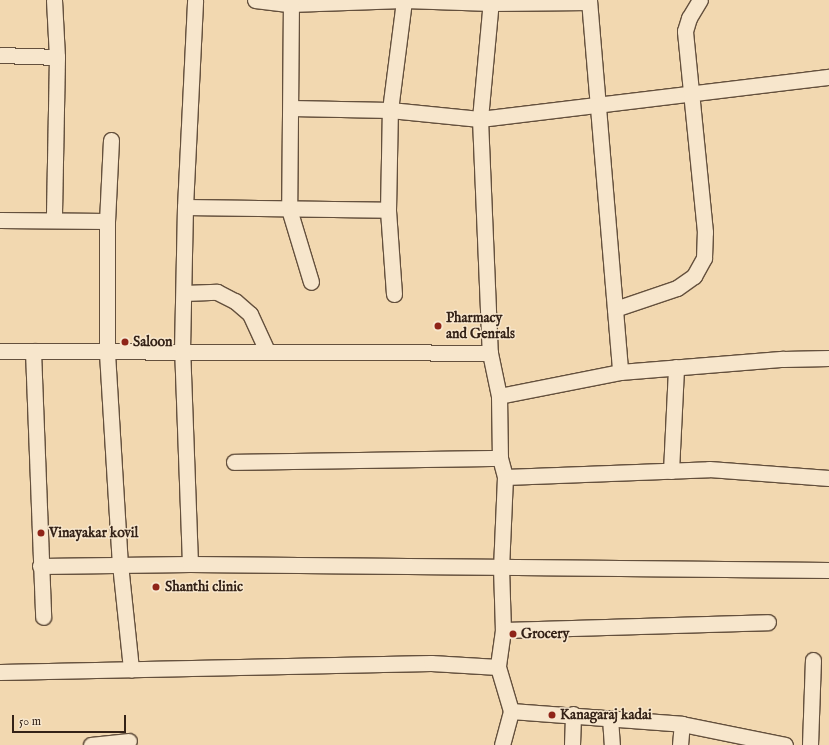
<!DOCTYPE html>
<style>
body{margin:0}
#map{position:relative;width:829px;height:745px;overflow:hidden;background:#f2d8b0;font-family:"IM FELL English",serif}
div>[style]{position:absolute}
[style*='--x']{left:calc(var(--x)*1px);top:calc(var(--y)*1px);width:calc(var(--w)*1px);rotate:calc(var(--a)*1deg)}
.roads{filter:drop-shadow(1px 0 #64503d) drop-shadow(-1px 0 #64503d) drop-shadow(0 1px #64503d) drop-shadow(0 -1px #64503d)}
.minor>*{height:15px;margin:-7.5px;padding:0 7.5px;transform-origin:7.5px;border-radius:7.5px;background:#f7e6cc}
.dots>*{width:11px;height:11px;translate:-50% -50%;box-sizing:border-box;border:2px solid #f7e6cc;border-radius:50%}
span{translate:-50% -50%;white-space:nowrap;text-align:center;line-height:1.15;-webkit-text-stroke:3px #f7e6cc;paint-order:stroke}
.poi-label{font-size:14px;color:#342217;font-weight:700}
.left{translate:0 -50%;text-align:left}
.scale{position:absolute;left:12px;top:715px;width:114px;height:18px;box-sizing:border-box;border:2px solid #342217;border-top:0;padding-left:5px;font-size:12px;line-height:14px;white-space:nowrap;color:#342217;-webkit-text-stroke:3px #f7e6cc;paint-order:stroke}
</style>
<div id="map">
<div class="roads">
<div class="minor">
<i style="--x:54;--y:0;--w:57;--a:87"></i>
<i style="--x:57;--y:57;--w:162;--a:91.1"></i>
<i style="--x:255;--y:0;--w:35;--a:7"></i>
<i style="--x:290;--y:4;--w:114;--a:-2"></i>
<i style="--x:404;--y:0;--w:87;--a:2"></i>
<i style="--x:491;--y:3;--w:98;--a:-0.6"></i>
<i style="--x:291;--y:0;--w:209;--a:90.5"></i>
<i style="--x:289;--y:209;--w:76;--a:73.2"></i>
<i style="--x:491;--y:0;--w:120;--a:95.3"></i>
<i style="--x:480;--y:119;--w:234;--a:87.6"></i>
<i style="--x:490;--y:353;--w:44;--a:78.2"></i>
<i style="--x:499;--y:396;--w:62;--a:89.1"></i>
<i style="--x:500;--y:458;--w:20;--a:75"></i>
<i style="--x:505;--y:477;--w:90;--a:92.5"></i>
<i style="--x:501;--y:567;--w:63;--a:88.2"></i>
<i style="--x:503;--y:630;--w:37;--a:98"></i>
<i style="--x:498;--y:667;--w:46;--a:73.5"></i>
<i style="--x:511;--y:711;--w:171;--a:4.3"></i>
<i style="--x:682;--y:724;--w:105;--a:11.5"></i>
<i style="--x:589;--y:0;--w:373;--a:85.2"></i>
<i style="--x:0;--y:55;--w:57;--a:2"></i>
<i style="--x:291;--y:108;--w:99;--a:1.2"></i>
<i style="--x:390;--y:110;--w:90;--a:5.7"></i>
<i style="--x:480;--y:119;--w:352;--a:-6.9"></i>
<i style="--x:111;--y:140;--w:81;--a:92.8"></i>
<i style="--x:107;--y:221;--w:132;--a:90"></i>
<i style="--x:107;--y:353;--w:211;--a:86.5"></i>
<i style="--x:120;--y:564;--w:106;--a:84"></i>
<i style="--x:185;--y:207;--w:203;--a:0.8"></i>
<i style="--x:0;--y:220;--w:107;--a:0.5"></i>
<i style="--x:184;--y:293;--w:33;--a:-2"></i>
<i style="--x:217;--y:292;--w:20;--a:27"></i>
<i style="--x:235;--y:301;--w:20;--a:41"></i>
<i style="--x:250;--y:314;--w:41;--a:65.3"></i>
<i style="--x:394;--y:294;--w:84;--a:-94.1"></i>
<i style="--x:388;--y:210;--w:100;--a:-88.9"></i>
<i style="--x:390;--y:110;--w:111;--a:-82.7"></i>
<i style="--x:615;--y:309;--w:65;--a:-18.7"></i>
<i style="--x:677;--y:288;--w:21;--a:-35"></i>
<i style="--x:694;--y:276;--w:21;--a:-61"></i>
<i style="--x:704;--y:258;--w:26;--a:-88"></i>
<i style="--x:705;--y:232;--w:202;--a:-95.7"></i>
<i style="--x:685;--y:31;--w:14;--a:-73"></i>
<i style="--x:689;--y:18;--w:21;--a:-59"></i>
<i style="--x:0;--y:351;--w:490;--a:0.2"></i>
<i style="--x:33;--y:351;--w:266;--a:87.8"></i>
<i style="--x:499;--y:396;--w:123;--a:-11.2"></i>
<i style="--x:620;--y:372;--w:164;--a:-4.6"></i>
<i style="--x:783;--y:359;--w:46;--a:-1.2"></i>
<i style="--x:234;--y:462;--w:266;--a:-0.9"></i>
<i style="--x:671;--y:471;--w:104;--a:-87.2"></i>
<i style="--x:505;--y:477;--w:204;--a:-2.2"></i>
<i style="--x:709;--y:469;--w:120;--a:4.3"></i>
<i style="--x:190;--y:564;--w:214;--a:-92.1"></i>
<i style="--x:182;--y:350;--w:143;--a:-88.8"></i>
<i style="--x:185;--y:207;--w:207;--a:-87.2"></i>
<i style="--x:40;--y:566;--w:150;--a:-0.8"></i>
<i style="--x:190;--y:564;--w:639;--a:0.54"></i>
<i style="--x:503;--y:630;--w:265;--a:-1.7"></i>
<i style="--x:0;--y:672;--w:431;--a:-1.2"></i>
<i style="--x:431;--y:663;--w:67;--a:3.4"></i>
<i style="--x:610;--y:718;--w:27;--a:86"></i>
<i style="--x:91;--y:745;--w:38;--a:-6"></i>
<i style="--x:502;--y:745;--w:35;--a:-75"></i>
<i style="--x:572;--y:745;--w:31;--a:-88"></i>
<i style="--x:680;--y:745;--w:21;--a:-85"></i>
<i style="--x:810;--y:745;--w:85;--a:-88"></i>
</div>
</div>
<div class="dots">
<i style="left:438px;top:326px;background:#8f2418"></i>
<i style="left:125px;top:342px;background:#8f2418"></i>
<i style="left:41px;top:533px;background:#8f2418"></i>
<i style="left:156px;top:587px;background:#8f2418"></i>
<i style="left:513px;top:634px;background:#8f2418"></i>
<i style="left:552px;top:715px;background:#8f2418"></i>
</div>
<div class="poi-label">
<span class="left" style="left:446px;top:326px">Pharmacy<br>and Genrals</span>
<span class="left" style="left:133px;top:342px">Saloon</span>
<span class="left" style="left:49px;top:533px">Vinayakar kovil</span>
<span class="left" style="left:165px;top:587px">Shanthi clinic</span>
<span class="left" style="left:521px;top:634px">Grocery</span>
<span class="left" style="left:560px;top:715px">Kanagaraj kadai</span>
</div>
<div class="scale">50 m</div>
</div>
